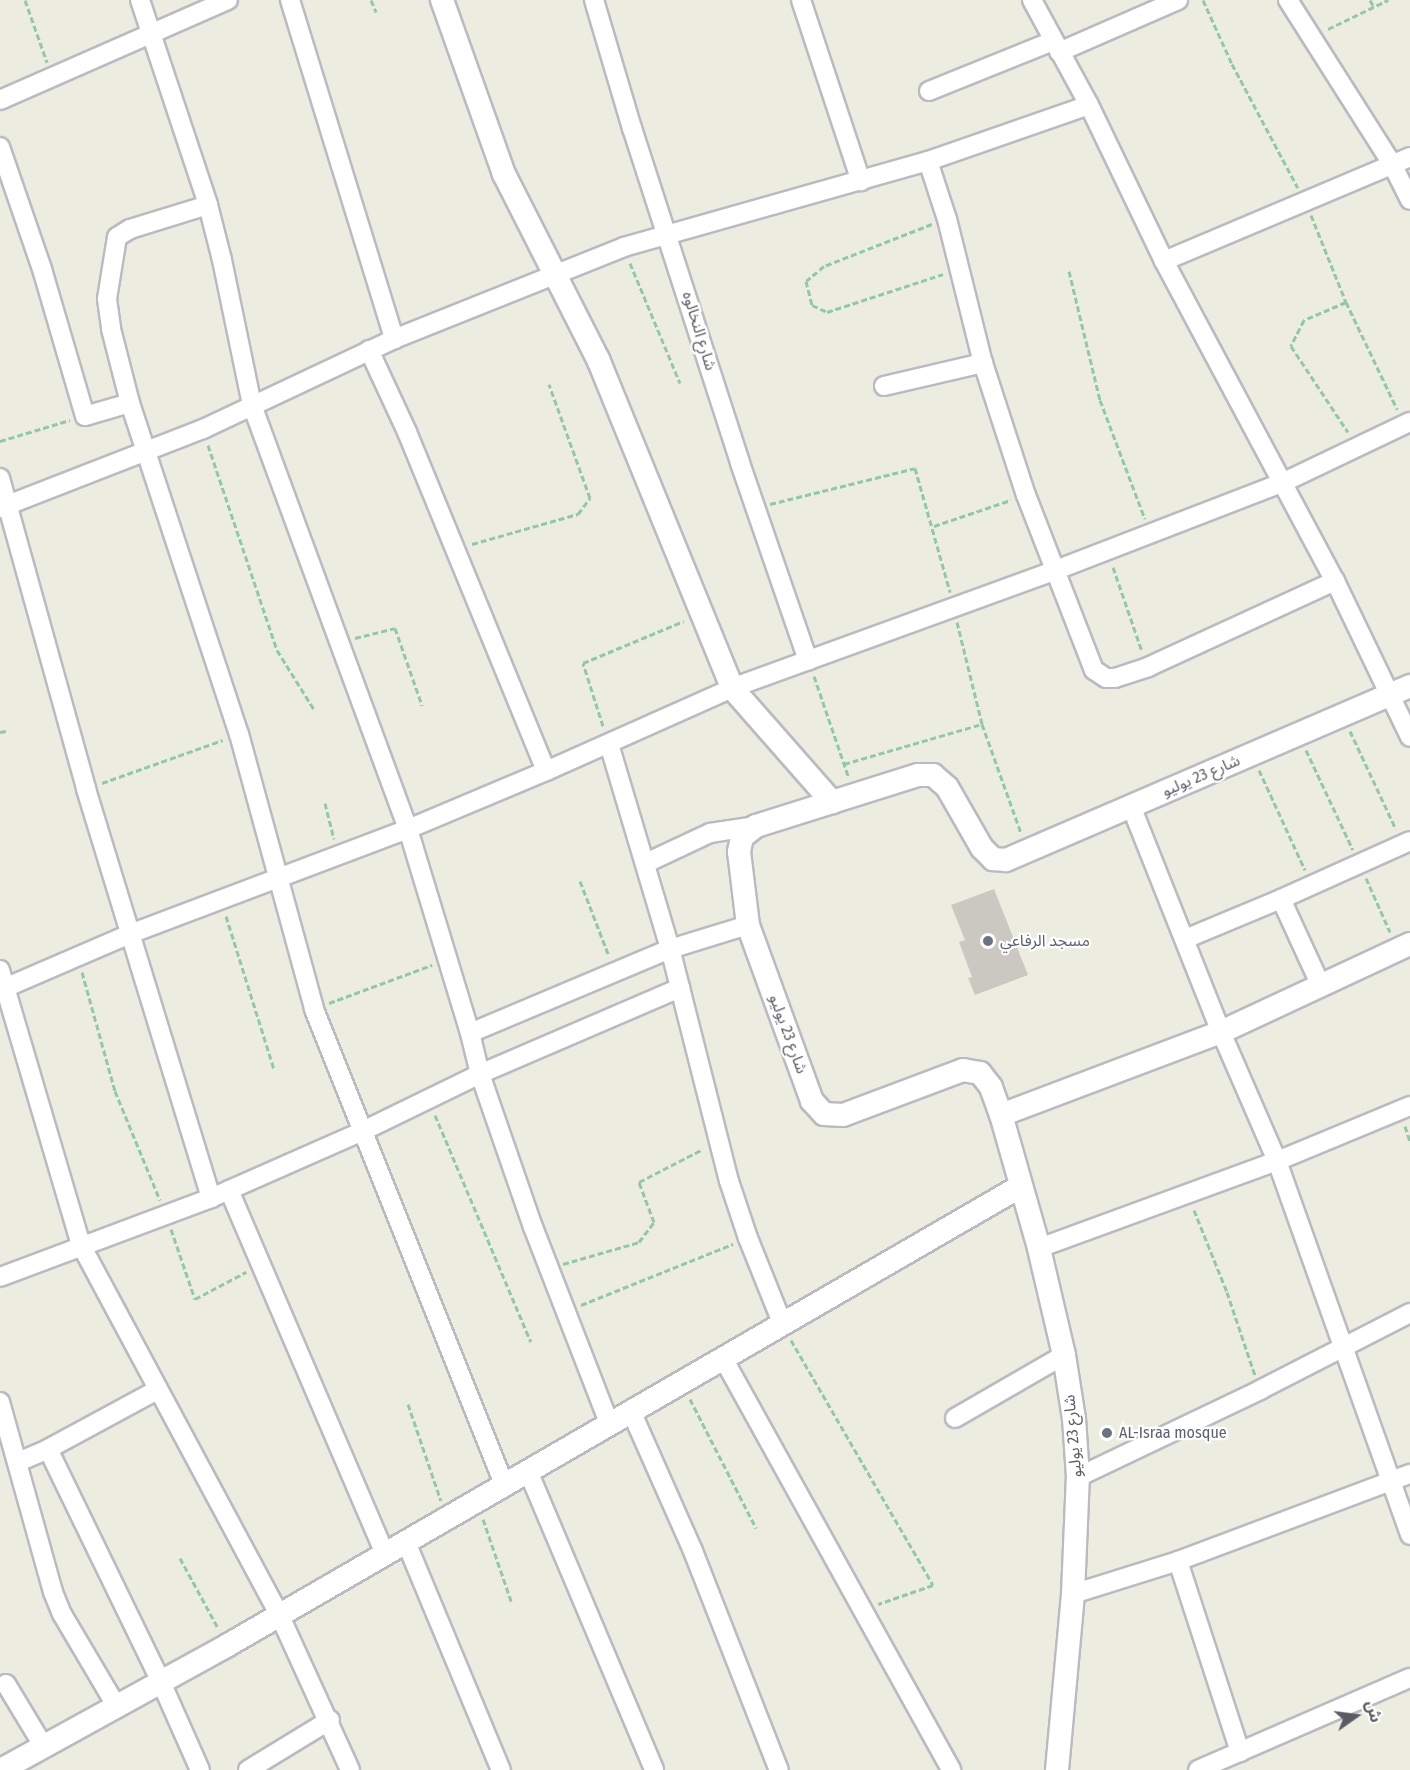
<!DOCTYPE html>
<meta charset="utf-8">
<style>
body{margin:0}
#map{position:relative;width:1410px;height:1770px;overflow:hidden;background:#edece0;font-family:"Fira Sans Condensed","Noto Sans Arabic",sans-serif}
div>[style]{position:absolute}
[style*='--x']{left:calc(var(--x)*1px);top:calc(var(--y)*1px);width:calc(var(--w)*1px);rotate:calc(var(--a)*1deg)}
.building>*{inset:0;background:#cac8c0}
.path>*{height:3px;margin-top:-1.5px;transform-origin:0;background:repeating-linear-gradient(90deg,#93c8a7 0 6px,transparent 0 9px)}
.roads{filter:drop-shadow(2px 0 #b9bbc1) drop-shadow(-2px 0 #b9bbc1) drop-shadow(0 2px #b9bbc1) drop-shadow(0 -2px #b9bbc1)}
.minor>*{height:18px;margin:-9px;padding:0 9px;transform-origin:9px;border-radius:9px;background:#fff}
.tertiary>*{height:22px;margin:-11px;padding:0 11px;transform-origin:11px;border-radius:11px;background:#fff}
.dots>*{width:16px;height:16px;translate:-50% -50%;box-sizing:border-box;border:3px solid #fff;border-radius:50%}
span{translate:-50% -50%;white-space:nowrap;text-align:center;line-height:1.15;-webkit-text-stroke:4.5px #fff;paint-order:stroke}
.street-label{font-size:16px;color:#595d63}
.worship-label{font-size:16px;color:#5b616d}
.left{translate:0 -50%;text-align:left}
.north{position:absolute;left:1326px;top:1686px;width:60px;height:60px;-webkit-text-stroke:4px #fff;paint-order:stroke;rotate:76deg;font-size:16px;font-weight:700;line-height:24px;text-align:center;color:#595d63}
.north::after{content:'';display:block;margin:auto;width:21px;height:27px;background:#595d63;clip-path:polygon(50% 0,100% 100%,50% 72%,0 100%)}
</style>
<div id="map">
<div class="building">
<i style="clip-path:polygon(994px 889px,1028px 975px,975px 995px,968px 978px,972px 977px,959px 942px,965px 940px,951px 905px)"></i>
</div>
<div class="path">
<i style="--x:25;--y:0;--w:66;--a:70.5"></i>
<i style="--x:371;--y:0;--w:13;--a:67"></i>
<i style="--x:1203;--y:0;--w:70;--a:65.6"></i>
<i style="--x:1232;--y:64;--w:140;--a:62"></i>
<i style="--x:1370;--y:0;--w:8;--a:60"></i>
<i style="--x:1328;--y:29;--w:67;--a:-25.8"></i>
<i style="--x:1311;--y:215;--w:94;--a:68.1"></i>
<i style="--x:1346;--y:302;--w:119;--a:64.5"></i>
<i style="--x:932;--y:224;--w:116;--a:158.7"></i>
<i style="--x:824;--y:266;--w:23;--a:140"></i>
<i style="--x:806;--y:281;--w:25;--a:76"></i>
<i style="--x:812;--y:305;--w:17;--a:25"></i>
<i style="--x:827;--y:312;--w:122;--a:-18.1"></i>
<i style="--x:630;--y:263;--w:130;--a:67.4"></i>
<i style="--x:1069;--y:271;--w:133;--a:76.5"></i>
<i style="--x:1100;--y:400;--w:127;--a:69.3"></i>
<i style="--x:1346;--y:302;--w:46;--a:156.8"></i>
<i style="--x:1304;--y:320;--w:29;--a:117"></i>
<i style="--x:1291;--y:346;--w:103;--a:56.5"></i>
<i style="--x:0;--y:441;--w:73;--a:-16.7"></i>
<i style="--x:208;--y:445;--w:216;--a:71.4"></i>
<i style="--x:277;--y:650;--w:72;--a:58.1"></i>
<i style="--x:770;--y:504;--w:149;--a:-13.9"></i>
<i style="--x:915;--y:468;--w:129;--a:74.2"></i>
<i style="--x:934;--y:526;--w:81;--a:-18.7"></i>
<i style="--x:472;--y:544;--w:110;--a:-15.8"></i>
<i style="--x:578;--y:514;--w:20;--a:-53"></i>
<i style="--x:590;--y:498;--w:121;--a:-109.8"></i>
<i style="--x:1113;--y:567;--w:89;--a:71"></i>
<i style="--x:957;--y:622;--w:105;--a:76.2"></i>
<i style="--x:982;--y:724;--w:116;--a:70.3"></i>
<i style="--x:355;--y:638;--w:41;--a:-14"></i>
<i style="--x:395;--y:628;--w:82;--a:70.7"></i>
<i style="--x:814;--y:676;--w:108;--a:71.1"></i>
<i style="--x:603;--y:726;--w:66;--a:-107.6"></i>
<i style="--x:583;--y:663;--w:109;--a:-22.6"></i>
<i style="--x:1350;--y:731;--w:108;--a:64.9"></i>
<i style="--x:0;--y:732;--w:6;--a:-9"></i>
<i style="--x:1306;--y:750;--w:110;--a:64.8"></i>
<i style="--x:844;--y:764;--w:144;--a:-16.2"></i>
<i style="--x:1259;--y:770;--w:110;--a:65.3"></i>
<i style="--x:102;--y:783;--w:128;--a:-19.6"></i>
<i style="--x:325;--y:803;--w:37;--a:76"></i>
<i style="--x:1366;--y:878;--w:59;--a:66"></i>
<i style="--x:580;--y:881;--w:80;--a:68.9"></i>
<i style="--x:226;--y:916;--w:160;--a:72.6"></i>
<i style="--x:82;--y:972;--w:123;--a:74.5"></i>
<i style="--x:115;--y:1091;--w:118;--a:67.6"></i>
<i style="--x:329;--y:1003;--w:110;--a:-20.3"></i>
<i style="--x:435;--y:1115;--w:246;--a:67.1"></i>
<i style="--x:1405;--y:1126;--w:16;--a:72"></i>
<i style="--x:1194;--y:1210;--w:88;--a:68.1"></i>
<i style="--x:1227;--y:1292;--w:88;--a:71.4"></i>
<i style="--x:171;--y:1229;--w:74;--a:71.1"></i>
<i style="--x:195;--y:1299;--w:58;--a:-27.9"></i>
<i style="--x:563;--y:1264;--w:79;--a:-16.1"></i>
<i style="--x:639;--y:1242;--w:25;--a:-53"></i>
<i style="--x:654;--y:1222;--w:43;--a:-110.6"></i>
<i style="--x:639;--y:1182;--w:72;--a:-27.3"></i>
<i style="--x:581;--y:1305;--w:164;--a:-21.9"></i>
<i style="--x:791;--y:1340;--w:283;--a:59.9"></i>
<i style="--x:933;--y:1585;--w:58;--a:160.9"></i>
<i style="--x:690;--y:1399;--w:145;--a:62.9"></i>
<i style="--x:408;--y:1404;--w:102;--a:71.2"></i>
<i style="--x:483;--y:1519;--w:87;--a:71.1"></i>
<i style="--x:180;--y:1558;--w:80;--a:61.5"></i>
</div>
<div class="roads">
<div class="minor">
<i style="--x:140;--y:0;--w:216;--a:71.6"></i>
<i style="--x:208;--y:205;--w:57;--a:75.7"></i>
<i style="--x:222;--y:260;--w:148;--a:78.3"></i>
<i style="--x:252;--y:405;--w:452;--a:69.8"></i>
<i style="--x:408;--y:829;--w:213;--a:73.1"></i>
<i style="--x:470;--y:1033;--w:42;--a:76.3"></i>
<i style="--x:480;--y:1074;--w:162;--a:70.9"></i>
<i style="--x:533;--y:1227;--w:210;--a:68.8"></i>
<i style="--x:290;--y:0;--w:355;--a:72.9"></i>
<i style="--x:594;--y:0;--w:134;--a:73.5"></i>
<i style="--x:632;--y:128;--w:352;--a:72.1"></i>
<i style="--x:740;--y:463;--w:209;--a:71"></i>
<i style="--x:801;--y:0;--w:191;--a:71.7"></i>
<i style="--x:1032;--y:0;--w:119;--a:61.5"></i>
<i style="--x:1089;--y:105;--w:173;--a:64.3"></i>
<i style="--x:1164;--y:261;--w:363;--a:61.9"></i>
<i style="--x:1335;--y:581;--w:173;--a:64.3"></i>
<i style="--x:1288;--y:0;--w:194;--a:57.6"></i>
<i style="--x:1392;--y:164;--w:40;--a:63.4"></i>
<i style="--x:1059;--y:52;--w:130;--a:-23.6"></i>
<i style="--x:929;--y:91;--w:134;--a:-22"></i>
<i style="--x:0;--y:100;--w:249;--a:-23.7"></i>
<i style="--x:0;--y:147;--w:129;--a:71"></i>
<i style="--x:42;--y:269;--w:153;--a:73.7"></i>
<i style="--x:85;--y:416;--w:47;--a:-16.1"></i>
<i style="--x:928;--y:161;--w:61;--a:71.9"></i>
<i style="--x:947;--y:219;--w:148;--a:76"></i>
<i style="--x:983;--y:363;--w:139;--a:72"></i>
<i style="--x:1026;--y:495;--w:188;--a:68.8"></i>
<i style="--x:1094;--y:670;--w:14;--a:34"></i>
<i style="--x:1106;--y:678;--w:9;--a:0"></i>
<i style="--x:1115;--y:678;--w:35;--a:-18"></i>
<i style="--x:1148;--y:667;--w:206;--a:-24.7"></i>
<i style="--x:208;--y:205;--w:82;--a:162.9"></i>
<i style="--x:130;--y:229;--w:15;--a:148"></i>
<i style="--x:117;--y:237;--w:63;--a:99.2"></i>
<i style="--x:107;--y:299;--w:30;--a:82"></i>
<i style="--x:111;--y:329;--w:76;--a:75.6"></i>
<i style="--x:130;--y:403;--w:348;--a:71.8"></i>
<i style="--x:239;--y:734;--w:285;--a:74.7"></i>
<i style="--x:314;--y:1009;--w:512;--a:68.2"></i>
<i style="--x:1164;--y:261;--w:267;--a:-22.9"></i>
<i style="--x:369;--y:350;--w:90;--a:65.1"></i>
<i style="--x:407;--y:432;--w:366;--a:67.7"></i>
<i style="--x:884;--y:386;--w:102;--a:-13.1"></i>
<i style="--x:0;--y:478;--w:323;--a:74.5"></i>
<i style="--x:86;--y:789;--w:428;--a:73"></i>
<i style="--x:0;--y:508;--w:218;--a:-21.3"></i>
<i style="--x:203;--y:429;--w:211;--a:-25.2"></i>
<i style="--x:394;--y:339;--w:248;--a:-21.8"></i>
<i style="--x:624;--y:247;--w:316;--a:-15.8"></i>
<i style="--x:928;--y:161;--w:170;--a:-19.2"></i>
<i style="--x:609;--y:744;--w:221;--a:73.4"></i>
<i style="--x:672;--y:956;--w:232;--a:75.8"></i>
<i style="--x:729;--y:1181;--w:60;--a:71.6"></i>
<i style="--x:748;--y:1238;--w:94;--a:68.1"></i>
<i style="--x:1131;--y:806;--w:243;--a:68.3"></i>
<i style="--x:1221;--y:1032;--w:141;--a:66.5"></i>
<i style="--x:1277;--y:1161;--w:397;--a:70.4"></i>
<i style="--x:646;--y:863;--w:71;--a:-25.1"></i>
<i style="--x:710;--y:833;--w:47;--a:-8.7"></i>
<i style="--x:1281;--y:899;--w:96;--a:65.3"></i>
<i style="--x:1185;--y:939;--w:104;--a:-22.6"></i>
<i style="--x:1281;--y:899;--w:141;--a:-24.2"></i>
<i style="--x:0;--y:970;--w:287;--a:73.6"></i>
<i style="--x:81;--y:1245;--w:419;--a:61.8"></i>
<i style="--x:279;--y:1614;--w:171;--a:65.5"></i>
<i style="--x:0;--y:990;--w:142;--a:-23.3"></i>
<i style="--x:130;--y:934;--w:297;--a:-20.7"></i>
<i style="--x:408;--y:829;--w:150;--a:-22.8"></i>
<i style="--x:546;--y:771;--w:204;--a:-24"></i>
<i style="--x:732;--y:688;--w:345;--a:-20"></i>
<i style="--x:1056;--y:570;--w:242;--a:-21.1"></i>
<i style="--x:1282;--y:483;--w:142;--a:-25.5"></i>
<i style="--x:470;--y:1033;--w:217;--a:-22.8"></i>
<i style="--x:670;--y:949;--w:82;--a:-17.1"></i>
<i style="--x:229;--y:1190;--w:396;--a:66.8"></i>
<i style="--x:1039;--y:1248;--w:253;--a:-20.1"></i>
<i style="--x:1277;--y:1161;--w:144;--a:-22.5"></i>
<i style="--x:0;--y:1277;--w:225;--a:-20.5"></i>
<i style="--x:211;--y:1198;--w:166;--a:-23.8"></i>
<i style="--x:363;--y:1131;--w:130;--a:-26"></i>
<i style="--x:480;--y:1074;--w:218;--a:-23.3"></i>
<i style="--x:723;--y:1358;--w:471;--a:61"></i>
<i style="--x:0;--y:1402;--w:197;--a:74.4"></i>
<i style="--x:53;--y:1592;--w:24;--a:68"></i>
<i style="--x:62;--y:1614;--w:108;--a:59.4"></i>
<i style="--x:631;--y:1411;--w:153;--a:66.1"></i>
<i style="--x:693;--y:1551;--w:235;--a:68.6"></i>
<i style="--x:955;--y:1418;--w:126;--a:-30"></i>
<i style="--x:48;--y:1449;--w:259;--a:64.1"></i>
<i style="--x:161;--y:1682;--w:96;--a:66.1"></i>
<i style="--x:18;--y:1462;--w:33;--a:-23"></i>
<i style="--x:48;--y:1449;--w:124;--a:-28.4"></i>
<i style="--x:528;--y:1471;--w:324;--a:67.1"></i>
<i style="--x:1078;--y:1477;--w:202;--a:-25.5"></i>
<i style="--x:1260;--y:1390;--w:169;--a:-27.2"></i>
<i style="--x:406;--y:1542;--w:247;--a:67.4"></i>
<i style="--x:1178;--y:1561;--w:201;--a:72"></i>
<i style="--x:1073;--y:1594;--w:110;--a:-17.4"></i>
<i style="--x:1178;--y:1561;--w:248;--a:-20.6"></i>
<i style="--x:6;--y:1684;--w:74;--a:58.9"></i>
<i style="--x:248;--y:1770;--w:96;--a:-31.4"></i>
<i style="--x:1198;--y:1770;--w:231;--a:-23.5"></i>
</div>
<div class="tertiary">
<i style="--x:442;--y:0;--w:185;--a:70.4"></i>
<i style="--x:504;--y:174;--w:208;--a:63.1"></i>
<i style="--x:598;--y:359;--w:355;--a:67.8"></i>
<i style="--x:732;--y:688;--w:152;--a:48.7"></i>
<i style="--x:1001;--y:1115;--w:235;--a:-20.7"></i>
<i style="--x:1221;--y:1032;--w:208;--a:-25"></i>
<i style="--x:1;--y:1770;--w:259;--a:-28.8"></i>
<i style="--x:228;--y:1645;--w:916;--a:-30.06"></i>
<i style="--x:1057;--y:1770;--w:177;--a:-84.8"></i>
<i style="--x:1073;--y:1594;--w:117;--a:-87.6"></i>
<i style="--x:1078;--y:1477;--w:58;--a:-93.9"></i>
<i style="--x:1074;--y:1419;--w:65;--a:-98.9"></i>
<i style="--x:1064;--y:1355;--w:110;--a:-103.2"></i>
<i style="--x:1039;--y:1248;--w:138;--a:-105.9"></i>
<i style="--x:1001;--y:1115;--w:30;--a:-110"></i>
<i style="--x:991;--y:1087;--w:18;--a:-128"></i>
<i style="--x:980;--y:1073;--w:17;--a:-170"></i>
<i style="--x:963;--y:1070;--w:128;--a:159.4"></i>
<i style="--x:843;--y:1115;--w:19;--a:-177"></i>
<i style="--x:824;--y:1114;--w:18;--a:-133"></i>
<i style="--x:812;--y:1101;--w:187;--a:-110"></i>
<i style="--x:748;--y:925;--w:74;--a:-97"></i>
<i style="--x:739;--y:852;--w:15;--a:-79"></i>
<i style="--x:742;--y:837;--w:18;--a:-38"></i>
<i style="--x:756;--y:826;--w:80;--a:-17.5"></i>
<i style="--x:832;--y:802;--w:90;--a:-17.4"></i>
<i style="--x:918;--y:775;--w:15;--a:0"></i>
<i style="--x:933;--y:775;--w:18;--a:41"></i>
<i style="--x:947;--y:787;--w:70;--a:60.2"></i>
<i style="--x:982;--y:848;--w:16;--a:45"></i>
<i style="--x:993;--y:859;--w:13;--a:4"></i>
<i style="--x:1006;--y:860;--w:440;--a:-23.3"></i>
</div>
</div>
<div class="dots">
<i style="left:988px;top:941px;background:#6b7280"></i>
<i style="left:1107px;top:1433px;background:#6b7280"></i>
</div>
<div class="street-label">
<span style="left:699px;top:331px;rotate:73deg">شارع النخالوه</span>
<span style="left:1201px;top:776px;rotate:-23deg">شارع 23 يوليو</span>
<span style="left:788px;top:1034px;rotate:70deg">شارع 23 يوليو</span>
<span style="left:1073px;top:1436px;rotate:-95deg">شارع 23 يوليو</span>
</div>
<div class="worship-label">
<span class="left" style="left:1000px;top:941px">مسجد الرفاعي</span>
<span class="left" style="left:1119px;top:1433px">AL-Israa mosque</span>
</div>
<div class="north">ش</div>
</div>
